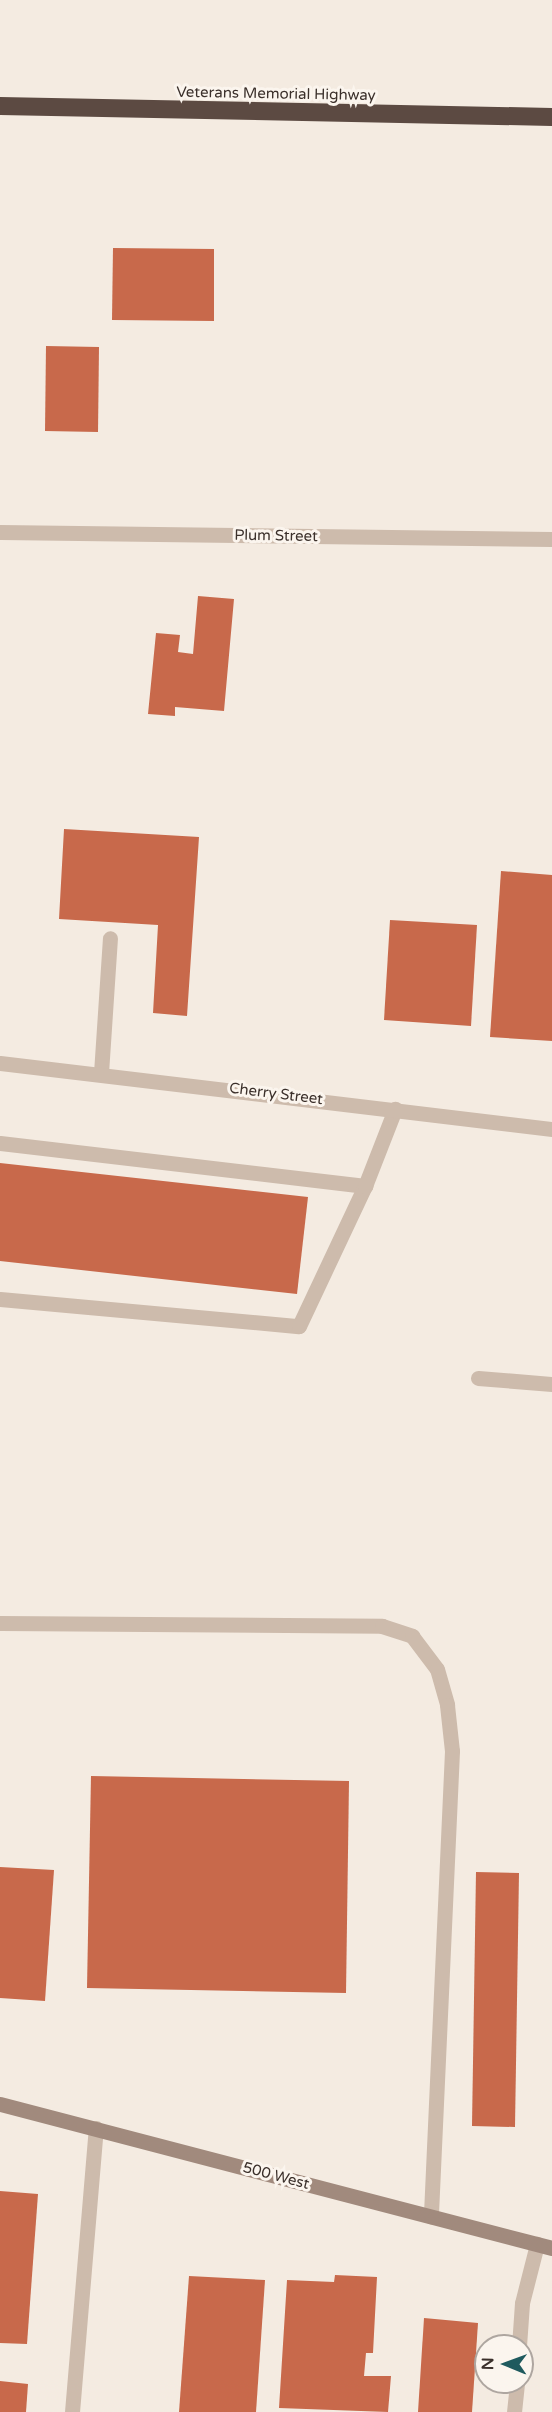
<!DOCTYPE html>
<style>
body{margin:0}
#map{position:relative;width:552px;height:2412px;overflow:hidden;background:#f4ebe1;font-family:"Varela Round",sans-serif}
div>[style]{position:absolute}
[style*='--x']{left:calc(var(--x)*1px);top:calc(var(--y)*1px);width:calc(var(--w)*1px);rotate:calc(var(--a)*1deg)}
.building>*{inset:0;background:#c8694b}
.service>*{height:15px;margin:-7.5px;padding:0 7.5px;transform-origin:7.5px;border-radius:7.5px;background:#cdbbac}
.minor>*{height:15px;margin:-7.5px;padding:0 7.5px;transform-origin:7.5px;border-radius:7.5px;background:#cdbbac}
.secondary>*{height:15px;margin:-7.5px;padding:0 7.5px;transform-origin:7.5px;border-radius:7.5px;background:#a18a7d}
.motorway>*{height:18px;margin:-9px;padding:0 9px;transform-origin:9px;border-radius:9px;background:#5c4a42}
span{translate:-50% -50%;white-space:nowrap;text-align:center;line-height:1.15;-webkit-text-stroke:6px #fbf5ee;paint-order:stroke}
.street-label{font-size:15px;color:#3b302b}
.north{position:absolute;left:474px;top:2334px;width:60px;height:60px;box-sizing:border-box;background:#fbf5ee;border:2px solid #aea6a0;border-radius:50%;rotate:271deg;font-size:16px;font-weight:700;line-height:24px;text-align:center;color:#3b302b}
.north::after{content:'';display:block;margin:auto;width:21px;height:27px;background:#1f5a5e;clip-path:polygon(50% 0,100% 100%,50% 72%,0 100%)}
</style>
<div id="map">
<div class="building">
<i style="clip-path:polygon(113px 248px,214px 249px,214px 321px,112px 320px)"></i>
<i style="clip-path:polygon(46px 346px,99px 347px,98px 432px,45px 431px)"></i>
<i style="clip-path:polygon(198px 596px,234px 599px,224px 711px,175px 707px,175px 716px,148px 714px,156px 633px,180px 635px,178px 652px,193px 654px)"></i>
<i style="clip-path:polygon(64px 829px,199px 837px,187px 1016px,153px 1013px,158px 925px,59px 919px)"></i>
<i style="clip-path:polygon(501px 871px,552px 875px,552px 1041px,490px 1037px)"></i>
<i style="clip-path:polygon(390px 920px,477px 925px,471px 1026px,384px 1020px)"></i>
<i style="clip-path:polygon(0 1163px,308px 1197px,297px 1294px,0 1261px)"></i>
<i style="clip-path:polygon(91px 1776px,349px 1781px,346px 1993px,87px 1988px)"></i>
<i style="clip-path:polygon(0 1867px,54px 1870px,45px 2001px,0 1998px)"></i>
<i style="clip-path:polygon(476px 1872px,519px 1873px,515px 2127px,472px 2126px)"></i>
<i style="clip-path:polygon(0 2191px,38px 2194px,27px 2344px,0 2343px)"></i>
<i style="clip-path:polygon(335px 2275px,377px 2277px,373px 2353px,366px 2353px,364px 2376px,391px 2376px,388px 2412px,279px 2408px,287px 2280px,334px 2282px)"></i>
<i style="clip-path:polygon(189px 2276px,265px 2280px,256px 2412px,179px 2412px)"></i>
<i style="clip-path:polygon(424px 2318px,478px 2323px,472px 2412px,418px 2412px)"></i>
<i style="clip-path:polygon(0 2381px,28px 2384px,26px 2412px,0 2412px)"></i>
</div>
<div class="service">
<i style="--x:101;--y:1073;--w:135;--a:-86.2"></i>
<i style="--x:0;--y:1143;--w:368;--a:6.7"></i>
<i style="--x:0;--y:1299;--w:300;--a:5.2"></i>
<i style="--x:299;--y:1326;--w:155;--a:-64.8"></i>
<i style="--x:365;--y:1186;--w:83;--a:-68.7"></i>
<i style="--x:478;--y:1378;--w:74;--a:4.6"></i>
<i style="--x:0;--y:1623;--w:382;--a:0.4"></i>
<i style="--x:382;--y:1626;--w:32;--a:18"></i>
<i style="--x:412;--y:1636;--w:41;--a:52.9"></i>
<i style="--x:437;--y:1669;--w:37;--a:74"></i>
<i style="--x:447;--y:1705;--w:46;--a:83.8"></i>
<i style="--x:452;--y:1751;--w:466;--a:92.6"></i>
<i style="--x:519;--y:2346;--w:43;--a:-86"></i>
<i style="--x:522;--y:2303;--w:61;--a:-75.7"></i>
<i style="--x:72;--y:2412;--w:285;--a:-85.2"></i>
<i style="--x:514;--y:2412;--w:30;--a:-84"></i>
</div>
<div class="minor">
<i style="--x:0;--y:532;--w:552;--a:0.73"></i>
<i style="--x:0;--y:1063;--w:556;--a:6.82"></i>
</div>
<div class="secondary">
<i style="--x:0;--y:2104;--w:570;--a:14.62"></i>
</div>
<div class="motorway">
<i style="--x:0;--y:106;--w:552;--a:1.14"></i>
</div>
<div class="street-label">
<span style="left:276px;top:94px;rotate:1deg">Veterans Memorial Highway</span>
<span style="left:276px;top:536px;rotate:1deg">Plum Street</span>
<span style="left:276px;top:1094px;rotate:7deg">Cherry Street</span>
<span style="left:276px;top:2176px;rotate:15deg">500 West</span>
</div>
<div class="north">N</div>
</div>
